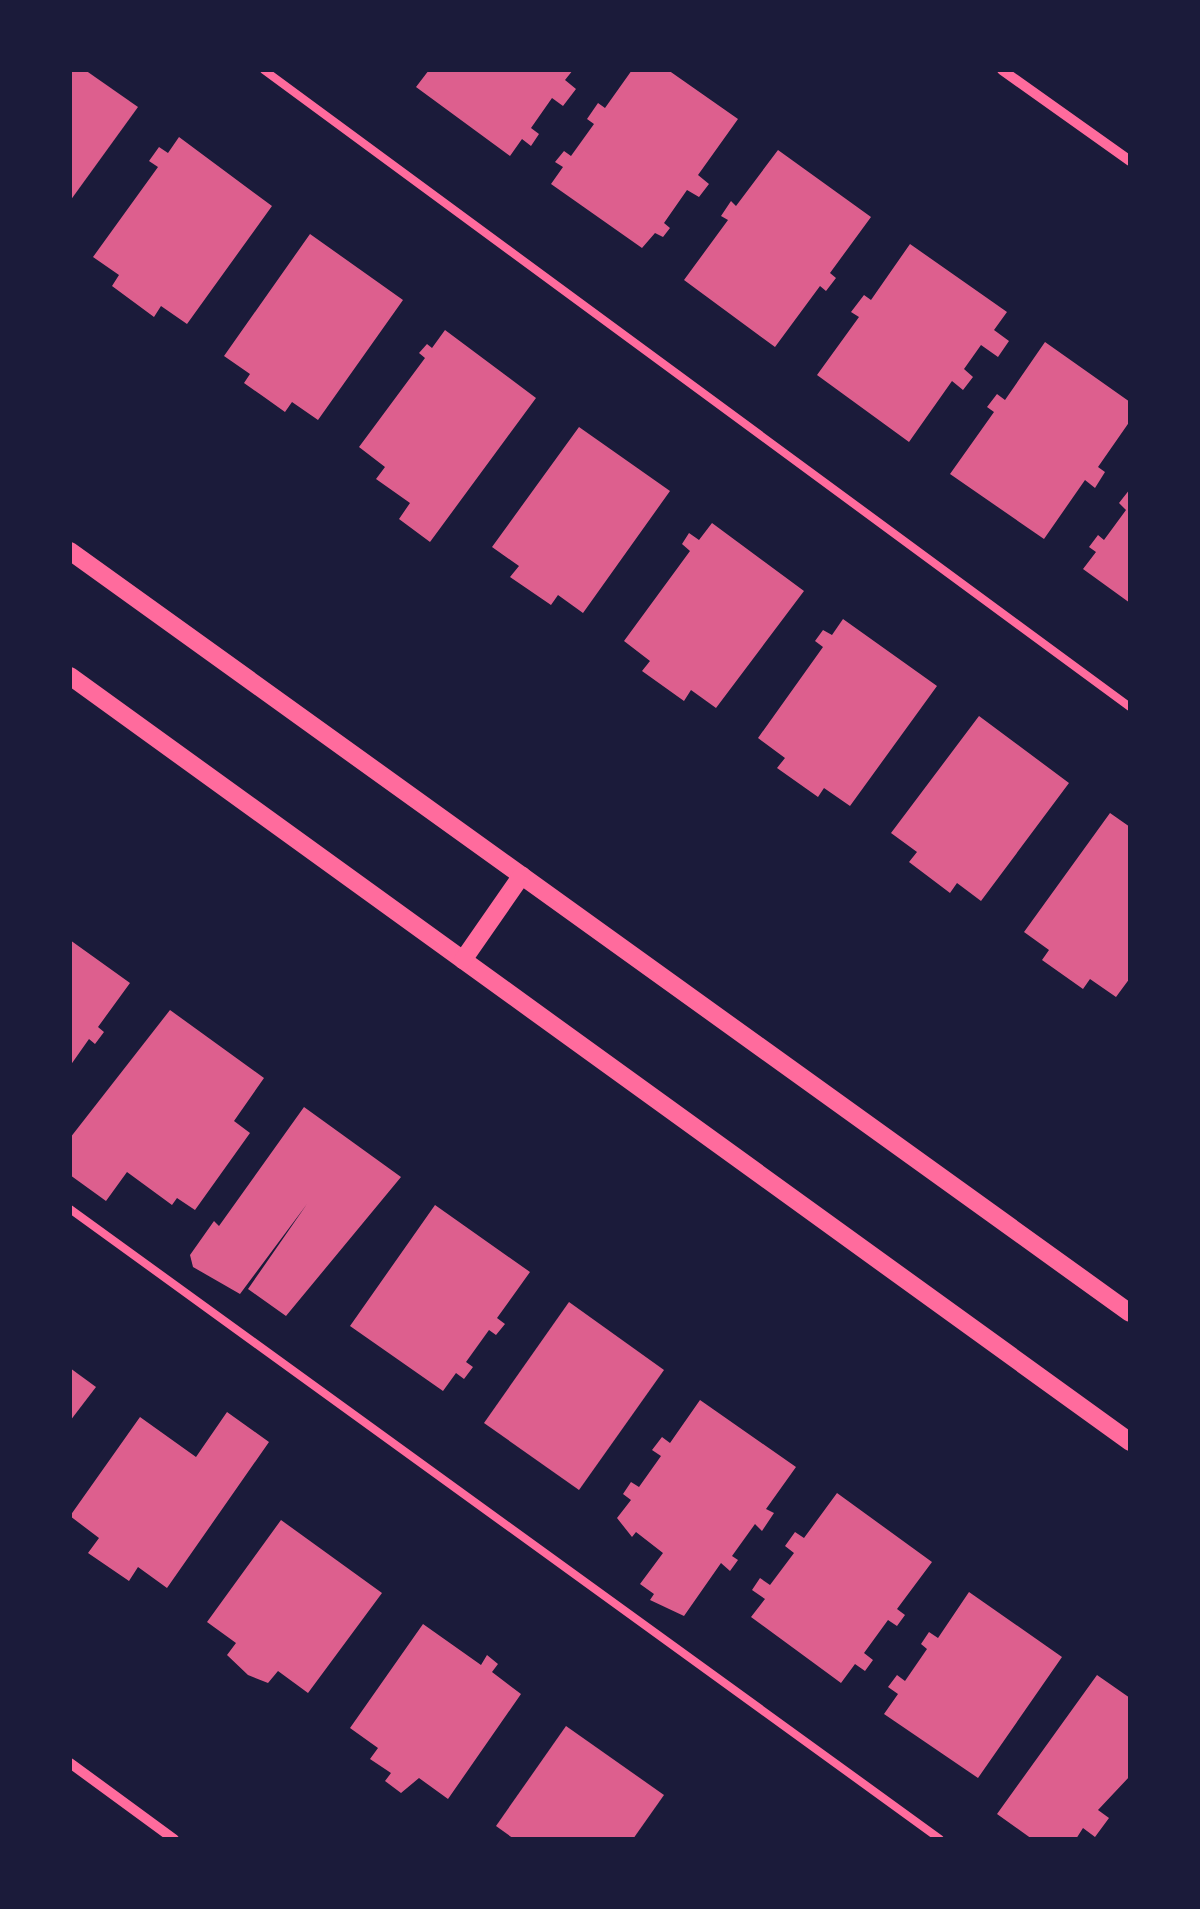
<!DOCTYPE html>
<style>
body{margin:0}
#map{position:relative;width:1200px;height:1909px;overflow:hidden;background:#1b1b3a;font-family:"Crimson Pro",serif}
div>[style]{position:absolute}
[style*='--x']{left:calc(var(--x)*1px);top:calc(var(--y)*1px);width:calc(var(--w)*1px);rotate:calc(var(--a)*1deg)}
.building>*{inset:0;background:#dd5f8e}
.service>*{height:8px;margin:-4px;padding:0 4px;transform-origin:4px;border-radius:4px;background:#ff6b9d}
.minor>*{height:10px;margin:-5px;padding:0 5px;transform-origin:5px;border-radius:5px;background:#ff6b9d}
.tertiary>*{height:18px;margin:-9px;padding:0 9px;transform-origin:9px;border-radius:9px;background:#ff6b9d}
span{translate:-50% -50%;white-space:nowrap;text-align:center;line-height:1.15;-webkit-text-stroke:8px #1b1b3a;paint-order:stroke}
.frame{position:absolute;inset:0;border:72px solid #1b1b3a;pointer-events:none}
</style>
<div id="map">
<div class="building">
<i style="clip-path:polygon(70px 70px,85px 70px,138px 107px,70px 201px)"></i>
<i style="clip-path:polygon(429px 70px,573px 70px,565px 80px,576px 89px,563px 106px,552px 98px,531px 128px,539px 134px,531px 146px,522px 139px,510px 156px,416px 87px)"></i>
<i style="clip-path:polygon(632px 70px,668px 70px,738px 119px,698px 175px,709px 184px,699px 197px,687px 190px,664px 223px,670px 228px,663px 237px,655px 233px,642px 248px,551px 184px,563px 167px,555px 162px,564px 151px,571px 156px,594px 124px,587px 119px,598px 103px,605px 108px)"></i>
<i style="clip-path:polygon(179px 137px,272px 206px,187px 324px,161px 306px,154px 317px,112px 286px,119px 275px,93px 257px,158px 167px,149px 161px,159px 147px,168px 153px)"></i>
<i style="clip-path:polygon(778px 150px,871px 217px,830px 273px,836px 278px,826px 291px,820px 286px,775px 347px,684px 280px,728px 220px,721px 216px,731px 201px,736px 206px)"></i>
<i style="clip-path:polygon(310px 234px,403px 300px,318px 420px,292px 402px,285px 412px,264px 397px,244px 383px,250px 374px,224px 356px)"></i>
<i style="clip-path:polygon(910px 244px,1007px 312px,994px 330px,1009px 341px,998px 357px,981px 345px,964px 369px,973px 377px,963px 390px,952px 381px,909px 442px,817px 375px,859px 317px,851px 312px,864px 295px,871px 300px)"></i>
<i style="clip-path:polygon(445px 330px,536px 398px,430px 542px,399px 519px,410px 503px,376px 479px,385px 467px,359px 447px,425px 358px,419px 353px,427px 344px,432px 348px)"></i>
<i style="clip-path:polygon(1045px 342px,1130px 402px,1130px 421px,1098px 467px,1105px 472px,1095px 488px,1085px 480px,1044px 539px,950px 474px,994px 412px,987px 407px,997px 394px,1005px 400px)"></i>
<i style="clip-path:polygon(579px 427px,670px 491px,583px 613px,558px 595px,551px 605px,510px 577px,519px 566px,492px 547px)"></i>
<i style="clip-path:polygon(1130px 489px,1130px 603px,1083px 569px,1096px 552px,1089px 547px,1098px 535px,1104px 540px,1126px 510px,1119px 503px)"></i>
<i style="clip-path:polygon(712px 523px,804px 591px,716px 708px,691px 690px,684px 701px,642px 671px,650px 661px,624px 641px,690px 551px,682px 544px,689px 533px,699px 540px)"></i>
<i style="clip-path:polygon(843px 619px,937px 686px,850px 806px,824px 788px,818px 797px,777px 768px,785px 758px,758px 738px,823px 647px,815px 641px,823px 630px,832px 635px)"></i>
<i style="clip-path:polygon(979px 716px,1069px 783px,981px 901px,957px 883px,950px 893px,909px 862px,917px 852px,891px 833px)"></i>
<i style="clip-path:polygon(1110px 813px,1130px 827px,1130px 978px,1116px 997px,1090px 979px,1083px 989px,1042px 960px,1049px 950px,1024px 932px)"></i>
<i style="clip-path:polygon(70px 940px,130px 983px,98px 1027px,104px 1032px,95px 1044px,89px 1039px,70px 1066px)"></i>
<i style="clip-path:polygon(170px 1010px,264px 1078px,234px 1121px,250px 1133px,195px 1210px,177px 1198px,172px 1205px,127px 1172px,106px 1201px,70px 1175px,70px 1138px)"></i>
<i style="clip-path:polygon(304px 1107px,401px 1177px,286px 1316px,248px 1289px,307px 1204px,240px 1294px,193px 1267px,190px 1255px,214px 1221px,219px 1226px)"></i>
<i style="clip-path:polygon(435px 1205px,530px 1272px,497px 1318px,505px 1324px,496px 1335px,489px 1330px,466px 1362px,473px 1367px,464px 1379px,456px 1373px,443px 1391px,350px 1326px)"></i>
<i style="clip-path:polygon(569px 1302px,664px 1370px,579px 1490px,484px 1423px)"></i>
<i style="clip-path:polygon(70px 1368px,96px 1387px,70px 1421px)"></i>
<i style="clip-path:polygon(700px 1400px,796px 1467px,766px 1509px,774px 1513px,762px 1531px,755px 1524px,732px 1556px,738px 1560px,730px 1571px,721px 1563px,684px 1616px,650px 1600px,654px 1594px,640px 1584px,663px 1553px,636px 1532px,632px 1537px,617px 1518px,631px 1500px,623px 1494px,631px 1482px,639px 1487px,661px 1456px,652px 1450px,662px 1437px,670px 1443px)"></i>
<i style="clip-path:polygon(227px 1412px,269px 1442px,167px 1588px,138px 1567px,129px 1581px,88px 1553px,99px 1538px,70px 1516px,140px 1417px,196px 1457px)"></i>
<i style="clip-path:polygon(837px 1493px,932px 1562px,897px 1609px,905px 1615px,897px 1626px,888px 1620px,864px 1653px,873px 1660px,865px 1671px,855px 1664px,841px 1683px,751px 1617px,765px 1599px,752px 1590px,760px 1578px,770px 1585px,794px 1553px,785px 1546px,795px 1532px,804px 1538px)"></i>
<i style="clip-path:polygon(281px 1520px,382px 1593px,308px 1693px,278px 1671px,268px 1683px,248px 1675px,227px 1655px,236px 1643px,207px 1622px)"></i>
<i style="clip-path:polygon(969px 1592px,1062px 1657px,978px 1778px,884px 1714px,898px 1694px,888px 1687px,897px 1675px,905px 1681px,927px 1649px,921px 1644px,929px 1632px,938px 1638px)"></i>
<i style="clip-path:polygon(423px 1624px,481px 1665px,487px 1655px,498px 1664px,492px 1672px,521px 1694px,448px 1799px,419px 1778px,401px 1793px,385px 1781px,391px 1773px,370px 1759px,378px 1748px,350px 1728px)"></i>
<i style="clip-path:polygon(1097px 1675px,1130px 1698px,1130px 1776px,1098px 1810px,1109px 1818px,1095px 1837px,1083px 1828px,1076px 1839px,1032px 1839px,997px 1814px)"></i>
<i style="clip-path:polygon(566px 1726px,664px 1795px,633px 1839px,514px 1839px,496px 1826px)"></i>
</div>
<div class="service">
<i style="--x:264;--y:70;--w:1075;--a:36.34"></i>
<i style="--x:70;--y:1209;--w:1074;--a:35.91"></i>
</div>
<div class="minor">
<i style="--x:1002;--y:70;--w:157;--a:35.4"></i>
<i style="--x:70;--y:1763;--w:129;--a:36.2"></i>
</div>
<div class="tertiary">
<i style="--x:70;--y:551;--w:1305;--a:35.71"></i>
<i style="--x:70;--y:676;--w:1308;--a:35.85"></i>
<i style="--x:463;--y:960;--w:103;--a:-55.2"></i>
</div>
<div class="frame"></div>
</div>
